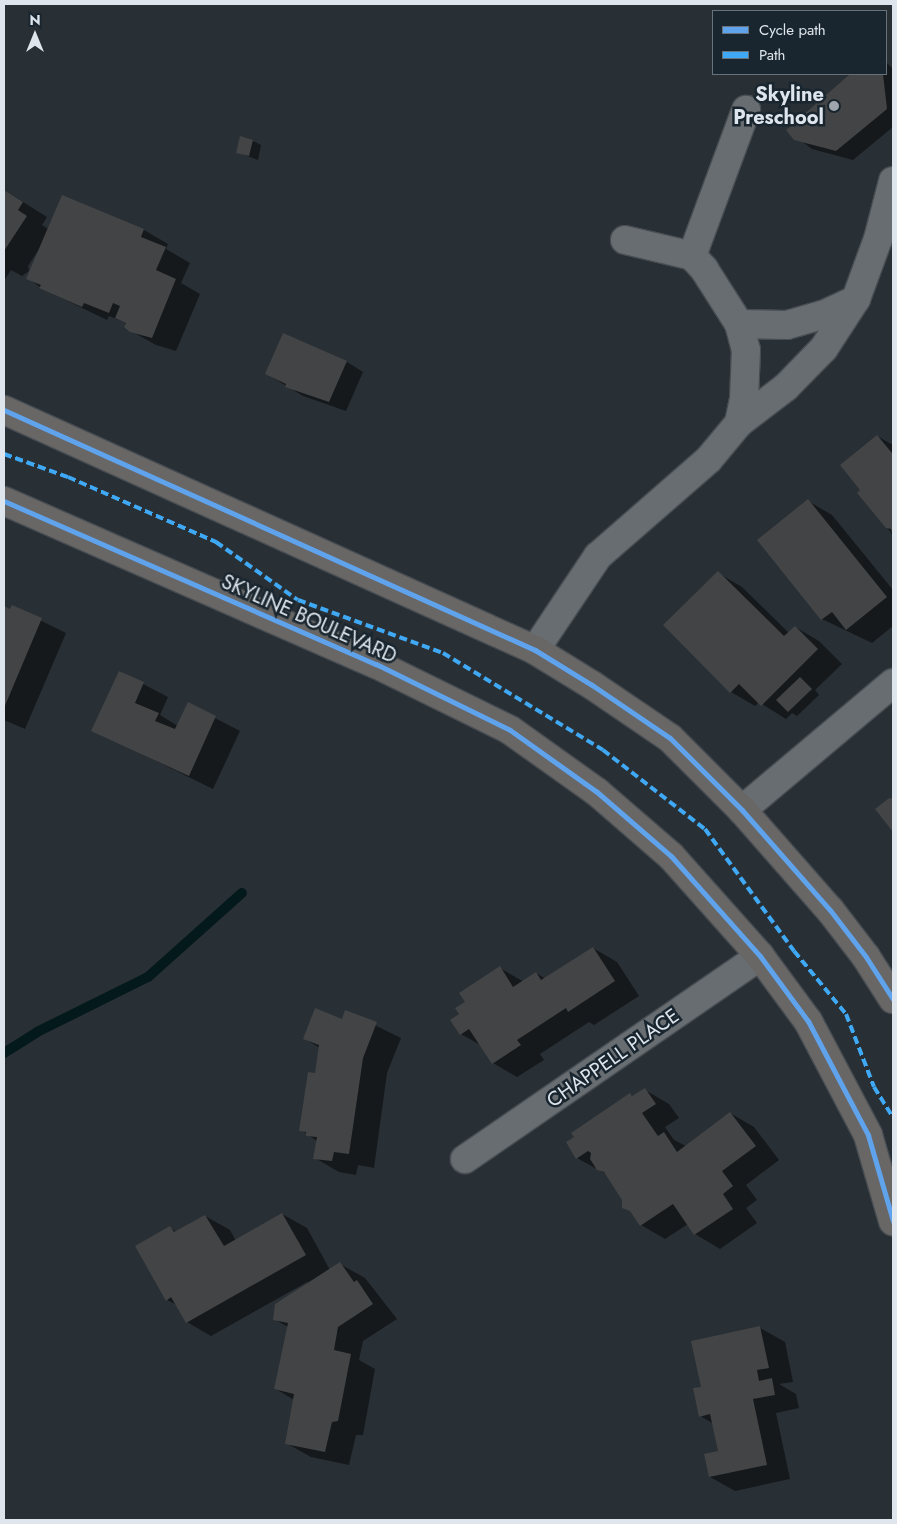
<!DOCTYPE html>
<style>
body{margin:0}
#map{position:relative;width:897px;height:1524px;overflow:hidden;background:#282f35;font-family:Jost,sans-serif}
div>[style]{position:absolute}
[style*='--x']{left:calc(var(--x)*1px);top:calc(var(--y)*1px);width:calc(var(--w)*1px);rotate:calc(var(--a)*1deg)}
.shadow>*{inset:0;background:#0007}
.stream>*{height:10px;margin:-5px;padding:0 5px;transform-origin:5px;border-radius:5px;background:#04191c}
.building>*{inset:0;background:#434445}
.roads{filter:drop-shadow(1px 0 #474d52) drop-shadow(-1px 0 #474d52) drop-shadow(0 1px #474d52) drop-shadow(0 -1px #474d52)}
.minor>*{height:28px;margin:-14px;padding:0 14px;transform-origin:14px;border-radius:14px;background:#686d71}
.major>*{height:28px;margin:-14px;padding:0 14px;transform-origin:14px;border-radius:14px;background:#686766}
.quiet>*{height:4px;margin-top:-2px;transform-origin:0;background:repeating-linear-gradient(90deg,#3fa9f5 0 8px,transparent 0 12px)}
.cycleway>*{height:5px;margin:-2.5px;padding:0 2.5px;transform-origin:2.5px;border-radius:2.5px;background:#60a3ed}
.dots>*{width:14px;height:14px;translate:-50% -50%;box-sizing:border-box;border:2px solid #19262f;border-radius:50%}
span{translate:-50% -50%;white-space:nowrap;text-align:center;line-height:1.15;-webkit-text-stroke:5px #19262f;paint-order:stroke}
.poi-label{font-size:20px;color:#dee5ec;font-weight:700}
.right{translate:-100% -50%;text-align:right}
.street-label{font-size:20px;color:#dee5ec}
.frame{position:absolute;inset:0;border:5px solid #dee5ec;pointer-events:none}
.legend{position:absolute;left:712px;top:10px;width:175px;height:65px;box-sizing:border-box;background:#19262f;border:1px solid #68727b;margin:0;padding:6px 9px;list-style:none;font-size:15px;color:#dee5ec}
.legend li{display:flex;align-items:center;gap:10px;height:25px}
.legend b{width:25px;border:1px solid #68727b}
.north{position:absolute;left:10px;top:10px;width:50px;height:50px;-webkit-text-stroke:4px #19262f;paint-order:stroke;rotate:0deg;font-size:14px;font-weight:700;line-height:20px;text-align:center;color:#dee5ec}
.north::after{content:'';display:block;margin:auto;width:18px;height:22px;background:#dee5ec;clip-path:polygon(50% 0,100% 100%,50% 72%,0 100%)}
</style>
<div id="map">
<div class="shadow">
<i style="clip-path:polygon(886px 62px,893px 69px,893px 127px,853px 160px,812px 149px,787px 130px,852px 74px,886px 74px)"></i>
<i style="clip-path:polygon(253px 141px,261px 145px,258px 160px,237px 152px)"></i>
<i style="clip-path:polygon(4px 190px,47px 217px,42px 225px,48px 229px,144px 230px,168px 244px,166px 249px,190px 263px,181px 283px,200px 294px,176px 351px,156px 345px,131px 331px,124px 322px,109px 316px,107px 320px,41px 288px,28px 278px,39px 249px,28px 266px,29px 271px,22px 276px,11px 270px,4px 281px)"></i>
<i style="clip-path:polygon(347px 362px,363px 372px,346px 411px,303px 396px,267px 374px)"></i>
<i style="clip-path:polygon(877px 436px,893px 445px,893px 536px,887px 527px)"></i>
<i style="clip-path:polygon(808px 501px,832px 515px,893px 590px,893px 626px,872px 643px,822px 619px)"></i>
<i style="clip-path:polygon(718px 573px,742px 587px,789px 633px,795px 627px,819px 641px,842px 664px,815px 690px,819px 695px,797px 716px,792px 713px,786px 719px,759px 702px,755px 706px,731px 692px)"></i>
<i style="clip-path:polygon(4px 607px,11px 610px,13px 607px,66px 633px,25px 729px,4px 720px)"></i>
<i style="clip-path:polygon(120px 672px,168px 697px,160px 715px,178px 726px,188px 704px,240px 731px,213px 789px,93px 730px)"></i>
<i style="clip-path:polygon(593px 948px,617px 962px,639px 996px,594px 1025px,589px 1022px,540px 1054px,544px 1060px,517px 1077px,493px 1063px,482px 1046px,461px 1034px,461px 1014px,467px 1002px,500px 968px,524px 982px,536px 973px,546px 979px)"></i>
<i style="clip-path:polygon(346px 1011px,401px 1038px,387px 1073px,374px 1168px,358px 1165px,356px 1175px,339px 1172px,315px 1158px,317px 1141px,301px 1130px,316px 1075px,320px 1048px,305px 1039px,343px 1020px)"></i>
<i style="clip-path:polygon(645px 1090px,669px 1104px,679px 1118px,665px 1127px,674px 1140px,686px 1146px,730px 1113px,754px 1127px,779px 1160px,746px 1185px,757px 1200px,746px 1208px,757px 1223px,720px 1249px,695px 1234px,688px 1224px,665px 1239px,641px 1225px,632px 1212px,623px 1207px,623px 1200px,606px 1174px,577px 1158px,630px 1094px,634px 1097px)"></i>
<i style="clip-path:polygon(282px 1214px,307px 1228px,330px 1270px,340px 1264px,365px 1278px,397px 1319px,363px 1341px,359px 1360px,375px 1369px,363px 1435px,356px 1435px,349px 1465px,311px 1457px,286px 1443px,294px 1400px,276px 1389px,288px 1327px,274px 1319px,309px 1281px,211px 1336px,187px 1322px,177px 1305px,167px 1300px,170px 1228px,177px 1232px,205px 1216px,230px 1230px,236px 1241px)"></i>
<i style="clip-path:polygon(760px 1328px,785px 1342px,793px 1382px,779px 1384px,796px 1394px,799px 1408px,776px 1413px,790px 1479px,735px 1491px,710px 1477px,720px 1452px,714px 1424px,700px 1416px,702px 1388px)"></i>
</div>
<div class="stream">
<i style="--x:4;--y:1053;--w:39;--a:-32"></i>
<i style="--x:37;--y:1032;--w:124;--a:-26.4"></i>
<i style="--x:148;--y:977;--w:126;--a:-41.8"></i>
</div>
<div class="building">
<i style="clip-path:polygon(850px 74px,883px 74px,887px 109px,836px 151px,794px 140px,786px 130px)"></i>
<i style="clip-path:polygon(240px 136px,253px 140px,249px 156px,236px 153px)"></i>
<i style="clip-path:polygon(4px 190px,23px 202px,18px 210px,27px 216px,4px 251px)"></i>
<i style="clip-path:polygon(62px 195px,144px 229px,141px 237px,166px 247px,156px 270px,176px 279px,152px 338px,130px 332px,124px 327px,126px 323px,115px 318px,120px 306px,113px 303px,109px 313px,84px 303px,82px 307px,39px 288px,41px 285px,26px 279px)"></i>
<i style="clip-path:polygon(283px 333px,347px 361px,329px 402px,285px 387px,286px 384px,265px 374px)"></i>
<i style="clip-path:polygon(877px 435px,892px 453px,893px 538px,891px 529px,886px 528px,857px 493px,860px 490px,840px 465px)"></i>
<i style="clip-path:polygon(808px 499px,887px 597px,846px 630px,832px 612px,821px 620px,757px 540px)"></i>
<i style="clip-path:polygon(718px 571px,784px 636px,795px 626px,818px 649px,761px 706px,739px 684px,730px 693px,663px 625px)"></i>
<i style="clip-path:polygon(12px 605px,42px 618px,4px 708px,4px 606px,10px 609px)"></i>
<i style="clip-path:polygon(119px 671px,144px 682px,135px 703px,159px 713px,155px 721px,175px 729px,188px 702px,216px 716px,189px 776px,91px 731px)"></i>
<i style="clip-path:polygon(800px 677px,812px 689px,788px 712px,776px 700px)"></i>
<i style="clip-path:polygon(889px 798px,893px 799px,893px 832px,875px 809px)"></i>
<i style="clip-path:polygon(593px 947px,615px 981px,568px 1012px,566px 1008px,517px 1040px,521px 1045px,492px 1064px,469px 1029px,460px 1035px,450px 1020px,459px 1014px,455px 1008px,465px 1002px,459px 993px,500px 966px,513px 987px,536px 972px,541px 980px)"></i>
<i style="clip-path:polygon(315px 1008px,342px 1019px,345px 1010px,377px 1022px,363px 1058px,349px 1154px,334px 1152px,332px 1161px,313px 1159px,317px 1137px,306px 1136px,306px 1132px,299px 1131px,308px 1072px,315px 1073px,319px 1045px,303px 1039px)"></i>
<i style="clip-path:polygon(645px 1088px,656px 1104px,642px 1113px,658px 1136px,664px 1132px,677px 1152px,730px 1112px,756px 1146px,722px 1171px,733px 1186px,723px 1194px,733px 1209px,694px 1235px,673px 1204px,640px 1226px,630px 1211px,622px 1208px,622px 1200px,604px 1172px,597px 1170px,590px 1159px,591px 1153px,588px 1151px,576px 1159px,566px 1142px,574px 1137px,571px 1133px,630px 1093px,632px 1096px)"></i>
<i style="clip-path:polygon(282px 1213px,306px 1255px,186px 1323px,171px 1297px,166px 1301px,135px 1246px,170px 1226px,174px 1232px,205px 1215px,224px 1246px)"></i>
<i style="clip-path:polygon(340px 1262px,354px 1282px,357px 1280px,373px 1304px,338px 1327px,334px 1350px,351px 1354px,338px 1421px,332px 1422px,325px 1452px,285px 1444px,294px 1394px,274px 1389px,288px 1323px,273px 1320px,275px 1304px)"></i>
<i style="clip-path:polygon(760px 1326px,769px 1368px,757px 1370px,759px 1381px,772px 1378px,775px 1395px,753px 1399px,767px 1465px,709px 1477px,704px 1454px,718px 1451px,710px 1414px,699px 1417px,693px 1388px,701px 1387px,691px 1341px)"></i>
</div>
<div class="roads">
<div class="minor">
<i style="--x:625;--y:240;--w:69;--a:13.4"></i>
<i style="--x:692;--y:256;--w:18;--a:47"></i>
<i style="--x:704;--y:269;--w:65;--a:57.5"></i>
<i style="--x:739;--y:324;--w:27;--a:75"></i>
<i style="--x:746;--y:350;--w:49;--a:92.3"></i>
<i style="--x:744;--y:399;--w:25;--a:102"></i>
<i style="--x:692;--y:256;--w:156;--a:-69.7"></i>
<i style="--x:739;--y:324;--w:48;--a:1.2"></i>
<i style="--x:787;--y:325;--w:37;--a:-16"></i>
<i style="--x:823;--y:315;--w:35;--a:-25"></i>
<i style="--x:535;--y:650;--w:113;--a:-56.2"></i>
<i style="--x:598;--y:556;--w:147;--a:-41.1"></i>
<i style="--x:709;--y:459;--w:47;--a:-50.2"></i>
<i style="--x:739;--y:423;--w:59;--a:-37.5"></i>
<i style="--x:786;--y:387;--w:54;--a:-45.7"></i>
<i style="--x:824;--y:348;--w:59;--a:-56.9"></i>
<i style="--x:856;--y:299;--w:64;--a:-69.9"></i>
<i style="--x:878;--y:239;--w:60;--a:-75.5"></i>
<i style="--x:742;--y:810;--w:197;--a:-40.1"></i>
<i style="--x:465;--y:1159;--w:358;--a:-34.5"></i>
</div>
<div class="major">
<i style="--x:4;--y:410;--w:583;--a:24.32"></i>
<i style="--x:535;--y:650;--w:67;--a:31.6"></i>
<i style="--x:592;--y:685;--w:94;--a:34.2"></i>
<i style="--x:670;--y:738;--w:102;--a:45"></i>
<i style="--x:742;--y:810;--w:133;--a:48.7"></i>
<i style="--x:830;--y:910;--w:59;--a:52.5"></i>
<i style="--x:866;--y:957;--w:50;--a:57.3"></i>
<i style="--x:4;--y:501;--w:406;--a:23.7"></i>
<i style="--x:376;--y:664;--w:149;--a:26.2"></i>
<i style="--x:510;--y:730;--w:107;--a:35.5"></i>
<i style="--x:597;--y:792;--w:98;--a:40.9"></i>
<i style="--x:671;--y:856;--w:134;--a:48.3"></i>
<i style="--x:760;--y:956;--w:81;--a:53.6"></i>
<i style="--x:808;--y:1021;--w:129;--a:62.2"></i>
<i style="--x:868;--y:1135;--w:90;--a:73.8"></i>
</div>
</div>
<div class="quiet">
<i style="--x:4;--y:454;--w:68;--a:19.8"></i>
<i style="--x:68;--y:477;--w:162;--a:23.7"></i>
<i style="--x:216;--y:542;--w:100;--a:35.3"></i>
<i style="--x:298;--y:600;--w:154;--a:20.1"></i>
<i style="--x:443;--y:653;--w:187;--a:31.2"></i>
<i style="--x:603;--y:750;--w:129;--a:37.8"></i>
<i style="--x:705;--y:829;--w:151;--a:53.9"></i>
<i style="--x:794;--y:951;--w:82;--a:50.5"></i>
<i style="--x:846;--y:1014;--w:78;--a:69"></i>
<i style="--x:874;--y:1087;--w:36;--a:58"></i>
</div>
<div class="cycleway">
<i style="--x:4;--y:410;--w:583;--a:24.32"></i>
<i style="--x:535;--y:650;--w:67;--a:31.6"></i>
<i style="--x:592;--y:685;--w:94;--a:34.2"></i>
<i style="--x:670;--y:738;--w:102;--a:45"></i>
<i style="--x:742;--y:810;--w:133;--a:48.7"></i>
<i style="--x:830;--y:910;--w:59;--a:52.5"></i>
<i style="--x:866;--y:957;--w:50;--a:57.3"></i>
<i style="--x:4;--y:501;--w:406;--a:23.7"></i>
<i style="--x:376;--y:664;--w:149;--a:26.2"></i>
<i style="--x:510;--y:730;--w:107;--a:35.5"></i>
<i style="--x:597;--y:792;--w:98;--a:40.9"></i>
<i style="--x:671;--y:856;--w:134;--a:48.3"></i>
<i style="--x:760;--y:956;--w:81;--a:53.6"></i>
<i style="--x:808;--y:1021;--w:129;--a:62.2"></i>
<i style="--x:868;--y:1135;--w:90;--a:73.8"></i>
</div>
<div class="dots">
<i style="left:834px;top:106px;background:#9ea5ac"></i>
</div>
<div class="poi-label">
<span class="right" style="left:824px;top:106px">Skyline<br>Preschool</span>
</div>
<div class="street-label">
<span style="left:309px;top:619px;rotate:24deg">SKYLINE BOULEVARD</span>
<span style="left:613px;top:1058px;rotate:-35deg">CHAPPELL PLACE</span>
</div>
<div class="frame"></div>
<ul class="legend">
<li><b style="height:6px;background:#60a3ed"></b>Cycle path</li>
<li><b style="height:6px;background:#3fa9f5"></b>Path</li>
</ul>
<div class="north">N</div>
</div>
